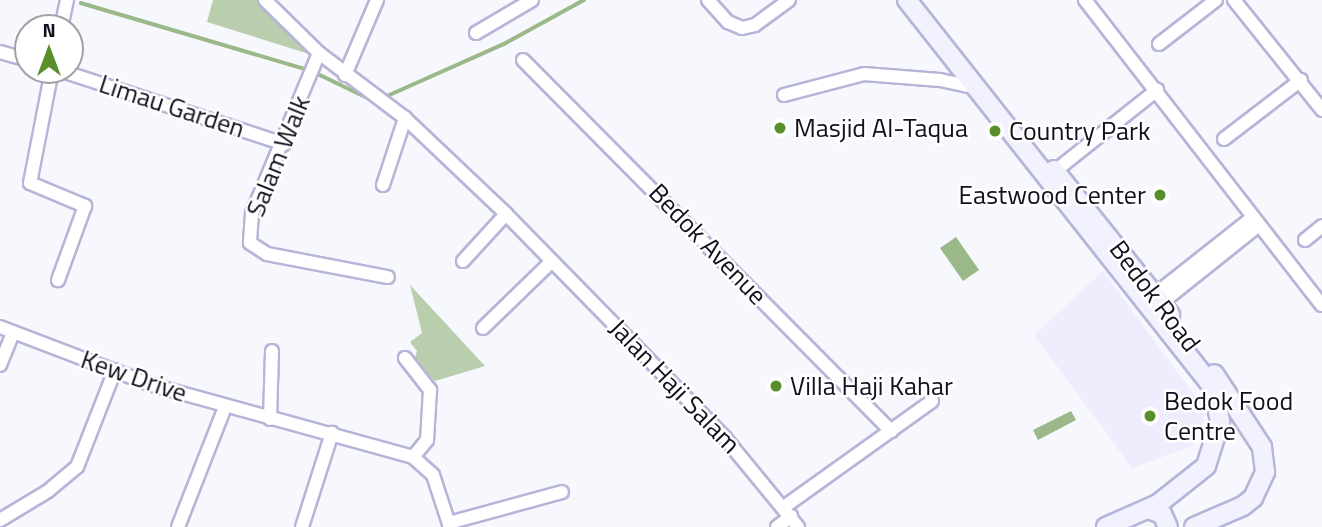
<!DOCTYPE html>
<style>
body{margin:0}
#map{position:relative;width:1322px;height:527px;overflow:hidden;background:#f7f7fe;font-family:"Titillium Web",sans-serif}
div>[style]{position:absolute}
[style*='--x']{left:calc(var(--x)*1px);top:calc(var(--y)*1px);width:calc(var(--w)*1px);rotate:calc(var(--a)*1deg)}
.built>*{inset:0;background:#ededfe}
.green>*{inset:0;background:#b9cead}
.water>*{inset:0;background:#9bb988}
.stream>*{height:3.5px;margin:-1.75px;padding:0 1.75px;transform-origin:1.75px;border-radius:1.75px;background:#9bb988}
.roads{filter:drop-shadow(2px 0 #b6b5d8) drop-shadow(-2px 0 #b6b5d8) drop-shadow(0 2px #b6b5d8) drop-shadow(0 -2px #b6b5d8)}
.street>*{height:12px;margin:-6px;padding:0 6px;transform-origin:6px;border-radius:6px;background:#fff}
.secondary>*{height:18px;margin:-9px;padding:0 9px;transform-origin:9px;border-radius:9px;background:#f2f1fe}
.dots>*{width:19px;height:19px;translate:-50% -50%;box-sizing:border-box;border:4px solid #fff;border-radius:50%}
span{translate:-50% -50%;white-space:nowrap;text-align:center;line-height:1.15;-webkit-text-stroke:5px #fff;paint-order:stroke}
.street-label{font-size:26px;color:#11101d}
.poi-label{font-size:26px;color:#11101d}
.left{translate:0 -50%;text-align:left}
.right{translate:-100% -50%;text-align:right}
.north{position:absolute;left:14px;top:14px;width:70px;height:70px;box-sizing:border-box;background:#fff;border:2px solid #a09fa5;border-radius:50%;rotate:0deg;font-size:19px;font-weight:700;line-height:28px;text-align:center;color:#11101d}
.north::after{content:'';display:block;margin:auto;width:24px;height:32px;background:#598f2a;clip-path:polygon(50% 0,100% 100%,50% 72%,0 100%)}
</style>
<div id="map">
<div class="built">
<i style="clip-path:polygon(1103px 271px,1204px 408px,1203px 428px,1192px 446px,1132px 468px,1034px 335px)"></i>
</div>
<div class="green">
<i style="clip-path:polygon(213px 0,263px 0,311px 47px,309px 54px,207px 22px)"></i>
<i style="clip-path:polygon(410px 285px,485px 366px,435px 381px,414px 361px,417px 351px,410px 342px,422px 333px)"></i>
</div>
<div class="water">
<i style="clip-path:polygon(956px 237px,979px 270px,963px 281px,940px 248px)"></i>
<i style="clip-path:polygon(1071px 411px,1076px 420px,1038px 440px,1033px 430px)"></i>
</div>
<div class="stream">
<i style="--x:81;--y:3;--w:238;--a:16.4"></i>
<i style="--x:316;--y:73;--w:64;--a:25.8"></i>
<i style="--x:385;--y:97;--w:130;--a:-24"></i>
<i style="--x:504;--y:44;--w:91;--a:-28.8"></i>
</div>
<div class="roads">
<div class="street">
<i style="--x:265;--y:0;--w:76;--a:44.5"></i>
<i style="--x:319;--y:53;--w:108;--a:37.1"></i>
<i style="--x:405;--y:118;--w:139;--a:43.5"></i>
<i style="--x:506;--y:214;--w:313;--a:45.6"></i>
<i style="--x:725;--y:438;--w:115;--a:50.6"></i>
<i style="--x:708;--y:0;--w:30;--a:48"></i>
<i style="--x:728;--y:22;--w:15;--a:23"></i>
<i style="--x:742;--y:28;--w:13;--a:-13"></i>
<i style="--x:755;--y:25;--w:42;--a:-36.3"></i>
<i style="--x:1085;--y:0;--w:386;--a:52.2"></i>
<i style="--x:1234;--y:0;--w:141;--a:51.3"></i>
<i style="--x:61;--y:28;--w:29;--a:-78"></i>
<i style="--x:476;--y:33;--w:65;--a:-30.5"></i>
<i style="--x:1159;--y:44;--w:72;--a:-37.7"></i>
<i style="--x:0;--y:52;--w:29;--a:16"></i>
<i style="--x:319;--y:53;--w:173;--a:112.7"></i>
<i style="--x:252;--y:213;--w:30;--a:94"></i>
<i style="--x:250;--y:243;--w:20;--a:33"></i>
<i style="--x:267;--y:254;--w:123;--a:10.8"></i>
<i style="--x:523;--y:60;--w:523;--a:45.23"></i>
<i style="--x:52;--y:70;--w:115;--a:101"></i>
<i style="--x:30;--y:183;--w:60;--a:22.7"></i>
<i style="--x:85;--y:206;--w:79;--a:110"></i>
<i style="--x:59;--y:70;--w:237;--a:18.2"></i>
<i style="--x:345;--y:75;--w:82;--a:-66.9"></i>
<i style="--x:784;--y:95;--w:83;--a:-14.7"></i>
<i style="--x:864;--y:74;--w:76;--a:4.5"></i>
<i style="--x:940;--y:80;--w:40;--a:12"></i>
<i style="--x:1224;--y:139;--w:97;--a:-37.5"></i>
<i style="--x:1050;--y:175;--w:137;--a:-38.5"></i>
<i style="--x:383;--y:185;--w:71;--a:-71.8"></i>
<i style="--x:1305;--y:240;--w:22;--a:-39"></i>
<i style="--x:463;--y:261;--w:64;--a:-47.5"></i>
<i style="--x:1148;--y:300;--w:134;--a:-38.3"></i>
<i style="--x:1155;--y:308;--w:133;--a:-38.6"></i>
<i style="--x:0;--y:327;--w:163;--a:20.9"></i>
<i style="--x:152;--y:385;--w:271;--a:15.4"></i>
<i style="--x:413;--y:457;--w:27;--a:42"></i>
<i style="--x:433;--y:475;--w:55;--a:71.9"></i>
<i style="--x:483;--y:328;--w:95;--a:-44.1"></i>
<i style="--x:405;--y:358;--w:41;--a:52"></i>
<i style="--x:430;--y:390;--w:50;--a:93.4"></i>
<i style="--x:427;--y:440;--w:22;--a:129"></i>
<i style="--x:0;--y:365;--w:35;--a:-68"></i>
<i style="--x:270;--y:419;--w:68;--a:-88.3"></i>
<i style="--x:784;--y:507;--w:182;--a:-35.6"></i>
<i style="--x:0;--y:520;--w:56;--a:-31.1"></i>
<i style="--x:48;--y:491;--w:38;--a:-40"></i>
<i style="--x:77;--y:467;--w:104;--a:-68.6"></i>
<i style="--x:449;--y:523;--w:117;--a:-15.3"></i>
<i style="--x:178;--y:527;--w:129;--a:-68.6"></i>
<i style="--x:302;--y:527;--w:99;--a:-72.3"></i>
<i style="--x:777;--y:527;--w:18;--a:-38"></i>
</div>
<div class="secondary">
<i style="--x:907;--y:0;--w:494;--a:51.7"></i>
<i style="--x:1213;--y:388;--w:35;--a:78"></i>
<i style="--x:1220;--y:422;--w:46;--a:107.7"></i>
<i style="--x:1206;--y:466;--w:61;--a:141.6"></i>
<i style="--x:1158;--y:504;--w:57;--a:156.1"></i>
<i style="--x:1054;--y:170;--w:186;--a:51.3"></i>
<i style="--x:1148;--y:509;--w:15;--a:20"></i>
<i style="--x:1162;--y:514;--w:14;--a:65"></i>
<i style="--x:1194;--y:527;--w:53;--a:-23.2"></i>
<i style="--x:1243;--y:506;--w:13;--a:-39"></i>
<i style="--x:1253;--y:498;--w:29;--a:-65"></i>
<i style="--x:1265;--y:472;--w:25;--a:-97"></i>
<i style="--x:1262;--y:447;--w:87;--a:-123.3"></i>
</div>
</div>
<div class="dots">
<i style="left:780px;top:128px;background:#598f2a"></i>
<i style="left:995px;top:131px;background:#598f2a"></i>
<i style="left:1160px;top:195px;background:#598f2a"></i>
<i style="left:776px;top:386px;background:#598f2a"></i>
<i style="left:1150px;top:416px;background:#598f2a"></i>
</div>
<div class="street-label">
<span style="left:172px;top:106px;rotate:18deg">Limau Garden</span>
<span style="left:278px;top:156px;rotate:-68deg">Salam Walk</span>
<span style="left:708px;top:244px;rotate:46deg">Bedok Avenue</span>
<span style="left:1155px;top:296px;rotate:53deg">Bedok Road</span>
<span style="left:134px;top:376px;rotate:19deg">Kew Drive</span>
<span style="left:675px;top:386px;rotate:46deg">Jalan Haji Salam</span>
</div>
<div class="poi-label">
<span class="left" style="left:794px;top:128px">Masjid Al-Taqua</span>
<span class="left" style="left:1009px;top:131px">Country Park</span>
<span class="right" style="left:1146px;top:195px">Eastwood Center</span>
<span class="left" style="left:790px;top:386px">Villa Haji Kahar</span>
<span class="left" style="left:1164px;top:416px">Bedok Food<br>Centre</span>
</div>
<div class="north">N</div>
</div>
